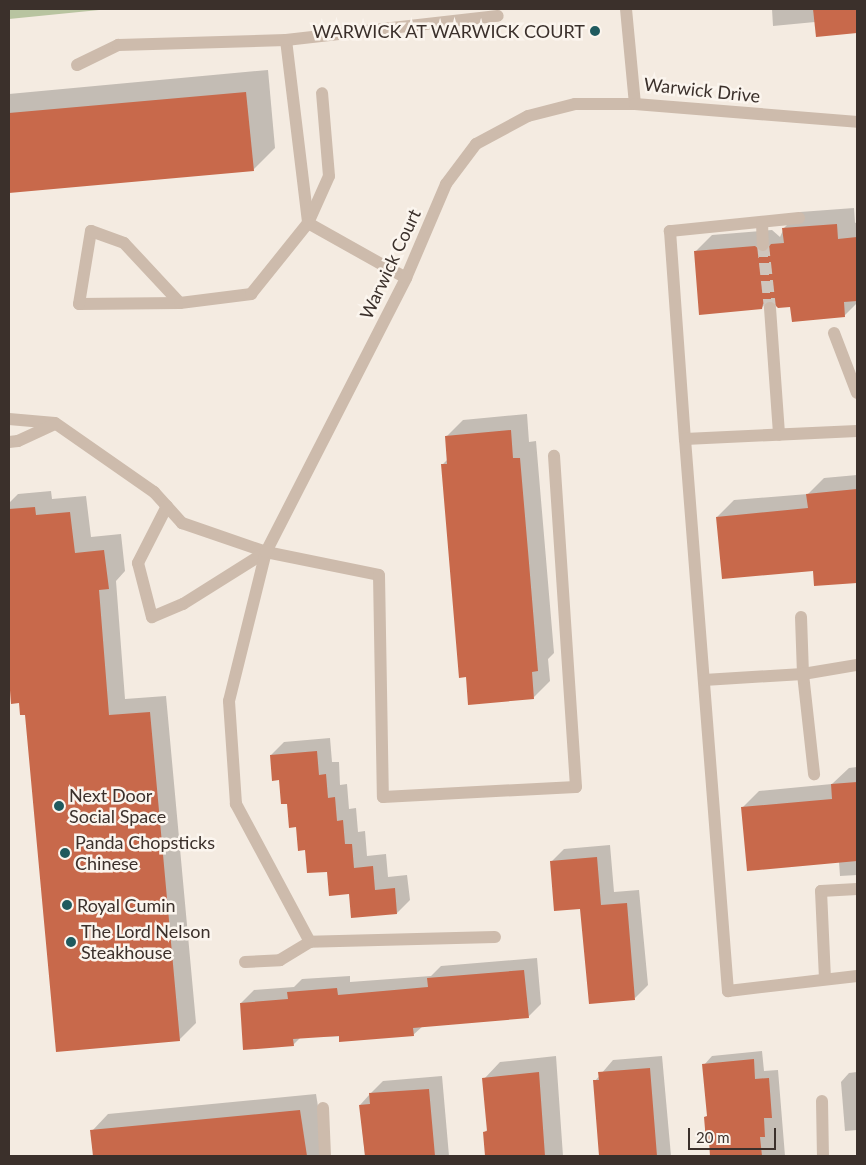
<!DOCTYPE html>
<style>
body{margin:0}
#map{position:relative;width:866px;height:1165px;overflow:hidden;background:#f4ebe1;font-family:Lato,sans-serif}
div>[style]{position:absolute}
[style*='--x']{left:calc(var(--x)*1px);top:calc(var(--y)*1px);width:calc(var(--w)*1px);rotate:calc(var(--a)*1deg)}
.green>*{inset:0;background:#b8c4a0}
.shadow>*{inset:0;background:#0003}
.building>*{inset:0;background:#c8694b}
.minor-tunnel>*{height:12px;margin-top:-6px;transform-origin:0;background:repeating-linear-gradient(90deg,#cfc6bd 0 12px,transparent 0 18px)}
.minor>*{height:12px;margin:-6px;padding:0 6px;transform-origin:6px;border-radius:6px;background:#cdbbac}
.dots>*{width:14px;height:14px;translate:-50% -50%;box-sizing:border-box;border:2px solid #fbf5ee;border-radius:50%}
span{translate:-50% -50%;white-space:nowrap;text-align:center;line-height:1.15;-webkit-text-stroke:5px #fbf5ee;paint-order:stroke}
.poi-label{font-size:18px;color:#3b302b}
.right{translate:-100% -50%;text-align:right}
.left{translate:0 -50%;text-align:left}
.street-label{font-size:18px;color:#3b302b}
.frame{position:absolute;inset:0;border:10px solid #3b302b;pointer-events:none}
.scale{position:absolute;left:688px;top:1128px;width:88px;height:22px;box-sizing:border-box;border:2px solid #3b302b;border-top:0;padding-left:6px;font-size:15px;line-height:18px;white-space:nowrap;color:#3b302b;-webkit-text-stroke:4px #fbf5ee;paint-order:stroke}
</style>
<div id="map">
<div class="green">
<i style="clip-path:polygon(9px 9px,109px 9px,9px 19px)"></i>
</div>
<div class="shadow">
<i style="clip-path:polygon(772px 9px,857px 9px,857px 31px,817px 36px,815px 22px,773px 26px)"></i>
<i style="clip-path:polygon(268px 70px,275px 148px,253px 170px,9px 192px,9px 94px)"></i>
<i style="clip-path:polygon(854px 208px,855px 223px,857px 222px,857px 303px,844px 316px,771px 299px,761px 308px,695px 252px,712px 235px,772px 230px,780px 237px,784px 228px,800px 212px)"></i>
<i style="clip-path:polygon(527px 414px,529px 442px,536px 441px,554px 653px,548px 659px,550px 681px,533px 698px,442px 465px,448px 459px,446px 437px,463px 420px)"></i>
<i style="clip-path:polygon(857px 475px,857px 581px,815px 585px,814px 570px,717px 517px,734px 500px,808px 494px,824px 478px)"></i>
<i style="clip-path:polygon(51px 491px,52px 499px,86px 496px,91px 537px,121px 534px,125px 571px,116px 581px,125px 699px,166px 696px,196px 1023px,179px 1040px,26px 714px,20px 702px,12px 702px,9px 664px,9px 503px,18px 494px)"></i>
<i style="clip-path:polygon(330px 738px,332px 762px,339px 762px,340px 785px,347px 784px,349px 809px,356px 808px,358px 832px,365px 831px,367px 856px,386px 854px,388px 877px,407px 875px,410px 900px,397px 913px,350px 893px,306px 849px,288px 802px,271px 755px,284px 742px)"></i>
<i style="clip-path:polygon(857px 767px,857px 875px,840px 876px,839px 862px,742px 808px,759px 791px,832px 784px,849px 768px)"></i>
<i style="clip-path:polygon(610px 845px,614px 892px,639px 890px,648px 985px,635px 998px,551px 862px,564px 849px)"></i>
<i style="clip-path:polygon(537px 958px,541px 1004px,528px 1017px,423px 1026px,413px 1035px,301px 1037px,293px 1045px,241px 1003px,254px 990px,294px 987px,302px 979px,350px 976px,350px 982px,431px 976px,441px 966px)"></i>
<i style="clip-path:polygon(762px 1051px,764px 1071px,778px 1070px,785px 1156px,711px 1156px,704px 1065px,712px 1056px)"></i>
<i style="clip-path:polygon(556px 1056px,563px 1156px,486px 1156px,484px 1133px,488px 1129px,484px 1079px,500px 1062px)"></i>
<i style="clip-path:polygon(662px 1056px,671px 1156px,601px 1156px,595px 1081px,613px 1060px)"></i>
<i style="clip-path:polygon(857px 1072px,857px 1130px,845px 1131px,841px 1082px,849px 1073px)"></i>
<i style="clip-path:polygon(442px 1076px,449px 1156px,365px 1156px,360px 1105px,370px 1094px,383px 1081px)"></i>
<i style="clip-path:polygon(316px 1094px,326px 1156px,94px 1156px,92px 1131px,108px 1114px)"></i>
</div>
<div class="building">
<i style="clip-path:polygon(813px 9px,857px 9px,857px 33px,816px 37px)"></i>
<i style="clip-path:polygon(246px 92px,254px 171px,9px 193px,9px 113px)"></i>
<i style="clip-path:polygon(837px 224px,838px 239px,857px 237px,857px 301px,844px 302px,845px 317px,792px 322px,790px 307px,778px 308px,770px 300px,763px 304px,762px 309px,699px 315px,694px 251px,755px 246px,764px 253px,771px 244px,784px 243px,782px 228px)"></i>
<i style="clip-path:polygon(511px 430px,513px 458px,520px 458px,528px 551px,538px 671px,532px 672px,534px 699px,468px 705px,466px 677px,459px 678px,441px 464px,447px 464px,445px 436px)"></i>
<i style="clip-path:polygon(857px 489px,857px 583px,814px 586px,813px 571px,722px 579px,716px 517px,808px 508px,806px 494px)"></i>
<i style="clip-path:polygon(35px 507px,36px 515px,70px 512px,75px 553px,104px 550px,109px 589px,99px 590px,109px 715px,150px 712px,180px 1041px,56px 1052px,25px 715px,20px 715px,19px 703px,11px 704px,9px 677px,9px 509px)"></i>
<i style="clip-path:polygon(317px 751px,319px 775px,326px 774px,328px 798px,335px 797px,337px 821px,343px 820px,345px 844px,352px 844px,354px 868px,373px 866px,375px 890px,395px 888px,397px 914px,351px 918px,349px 894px,329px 896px,327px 872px,307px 873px,305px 850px,298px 851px,296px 827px,289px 828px,287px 804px,281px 804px,279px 780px,272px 781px,270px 755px)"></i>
<i style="clip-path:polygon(857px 782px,857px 861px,747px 871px,741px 807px,832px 799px,831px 784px)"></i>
<i style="clip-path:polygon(597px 857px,601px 905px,627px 903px,635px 1000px,589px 1004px,580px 909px,554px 911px,550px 861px)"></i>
<i style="clip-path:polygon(524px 970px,529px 1018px,413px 1028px,414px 1036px,339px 1042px,339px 1036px,293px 1039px,294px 1046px,243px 1050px,240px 1003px,288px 999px,287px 992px,337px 988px,338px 995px,428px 987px,427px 978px)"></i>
<i style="clip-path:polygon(754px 1059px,755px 1079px,769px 1078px,772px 1118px,764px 1118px,765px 1137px,760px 1137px,762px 1156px,710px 1156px,709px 1141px,706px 1141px,704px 1117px,707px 1116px,702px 1064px)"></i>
<i style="clip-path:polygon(650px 1068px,657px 1156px,599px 1156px,593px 1080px,599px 1080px,598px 1072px)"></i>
<i style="clip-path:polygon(539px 1072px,545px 1156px,485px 1156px,483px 1132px,487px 1131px,482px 1078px)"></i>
<i style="clip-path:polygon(429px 1089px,435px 1156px,365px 1156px,359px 1105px,370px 1104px,369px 1093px)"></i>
<i style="clip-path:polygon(300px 1110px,307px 1156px,93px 1156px,90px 1130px)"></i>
</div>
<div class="minor-tunnel">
<i style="--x:763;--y:245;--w:63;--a:83.7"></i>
</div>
<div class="minor">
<i style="--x:626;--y:9;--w:95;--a:84.6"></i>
<i style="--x:286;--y:40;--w:184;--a:83.1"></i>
<i style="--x:77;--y:65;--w:46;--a:-26"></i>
<i style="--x:118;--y:45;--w:168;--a:-1.7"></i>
<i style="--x:286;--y:40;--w:213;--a:-6.5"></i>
<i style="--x:799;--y:218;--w:130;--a:174.2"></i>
<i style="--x:670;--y:231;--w:209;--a:85.9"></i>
<i style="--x:685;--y:439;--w:554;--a:85.55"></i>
<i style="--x:728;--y:991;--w:130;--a:-6.6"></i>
<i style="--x:762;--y:222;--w:23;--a:88"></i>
<i style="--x:308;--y:223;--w:51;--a:-65.9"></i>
<i style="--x:329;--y:176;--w:83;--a:-94.8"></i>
<i style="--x:180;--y:303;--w:101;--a:179.4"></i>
<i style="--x:79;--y:304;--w:74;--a:-80.7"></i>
<i style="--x:91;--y:231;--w:35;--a:20"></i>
<i style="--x:124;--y:243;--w:82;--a:47"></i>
<i style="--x:180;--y:303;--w:72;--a:-7.2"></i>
<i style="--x:251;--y:294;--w:91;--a:-51.2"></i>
<i style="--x:308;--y:223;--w:112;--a:29.3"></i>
<i style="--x:770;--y:308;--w:127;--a:85.9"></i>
<i style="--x:834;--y:333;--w:64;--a:69"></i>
<i style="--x:9;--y:419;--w:46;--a:5"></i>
<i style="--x:55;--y:423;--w:121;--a:34.9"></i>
<i style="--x:154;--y:492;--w:42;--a:47.9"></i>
<i style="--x:182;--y:523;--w:89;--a:19"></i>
<i style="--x:266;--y:552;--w:115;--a:11.5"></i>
<i style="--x:379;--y:575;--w:222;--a:89"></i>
<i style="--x:383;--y:797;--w:193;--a:-3"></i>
<i style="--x:576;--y:787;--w:332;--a:-93.8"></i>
<i style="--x:685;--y:439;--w:172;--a:-2.7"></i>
<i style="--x:9;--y:442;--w:9;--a:-6"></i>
<i style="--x:18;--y:441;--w:41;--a:-24.7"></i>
<i style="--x:167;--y:506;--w:64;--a:117"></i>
<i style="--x:138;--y:563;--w:56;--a:75.5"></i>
<i style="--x:152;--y:617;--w:34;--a:-23"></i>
<i style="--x:183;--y:604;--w:98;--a:-32.1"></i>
<i style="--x:801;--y:617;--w:57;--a:88"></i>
<i style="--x:803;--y:674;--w:101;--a:83.7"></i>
<i style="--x:704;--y:680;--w:99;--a:-3.5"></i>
<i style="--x:803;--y:674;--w:55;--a:-9.5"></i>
<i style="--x:495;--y:937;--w:185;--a:178.5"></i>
<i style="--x:310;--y:942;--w:157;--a:-118.2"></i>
<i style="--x:236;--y:804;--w:103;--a:-93.9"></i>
<i style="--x:229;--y:701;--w:154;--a:-76.1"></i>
<i style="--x:266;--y:552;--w:308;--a:-62.9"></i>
<i style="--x:406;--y:278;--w:102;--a:-66.9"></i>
<i style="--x:446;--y:184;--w:50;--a:-53.1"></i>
<i style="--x:476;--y:144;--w:59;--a:-28.3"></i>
<i style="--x:528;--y:116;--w:49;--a:-14.3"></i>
<i style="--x:575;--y:104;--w:60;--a:0"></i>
<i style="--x:635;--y:104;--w:223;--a:4.6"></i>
<i style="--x:245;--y:962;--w:35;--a:-3"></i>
<i style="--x:280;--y:960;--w:35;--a:-31"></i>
<i style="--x:825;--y:979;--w:88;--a:-92.6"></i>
<i style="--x:821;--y:891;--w:36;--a:-3"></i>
<i style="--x:822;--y:1101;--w:55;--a:89"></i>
<i style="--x:323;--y:1108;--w:48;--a:87.6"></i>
</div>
<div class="dots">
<i style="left:595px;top:31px;background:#1f5a5e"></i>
<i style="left:59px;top:806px;background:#1f5a5e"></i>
<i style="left:65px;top:853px;background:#1f5a5e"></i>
<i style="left:67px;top:905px;background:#1f5a5e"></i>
<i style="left:71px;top:942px;background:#1f5a5e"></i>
</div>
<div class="poi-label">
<span class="right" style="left:585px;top:31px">WARWICK AT WARWICK COURT</span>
<span class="left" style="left:69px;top:806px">Next Door<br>Social Space</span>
<span class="left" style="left:75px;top:853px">Panda Chopsticks<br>Chinese</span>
<span class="left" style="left:77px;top:905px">Royal Cumin</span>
<span class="left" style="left:81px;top:942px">The Lord Nelson<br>Steakhouse</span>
</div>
<div class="street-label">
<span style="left:702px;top:90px;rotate:6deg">Warwick Drive</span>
<span style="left:390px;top:264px;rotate:-65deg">Warwick Court</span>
</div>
<div class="frame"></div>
<div class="scale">20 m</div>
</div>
